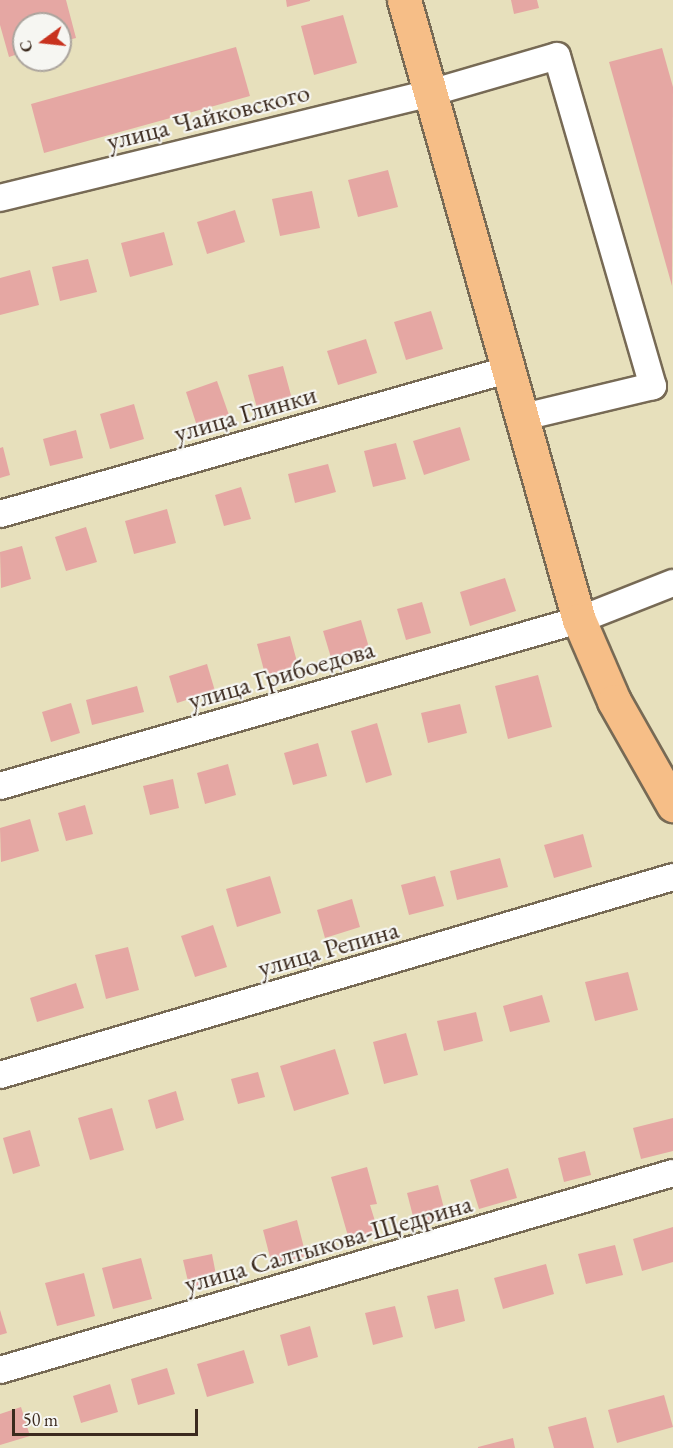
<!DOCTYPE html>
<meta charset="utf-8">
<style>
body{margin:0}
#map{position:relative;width:673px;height:1448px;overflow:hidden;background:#e7e0bc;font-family:"EB Garamond",serif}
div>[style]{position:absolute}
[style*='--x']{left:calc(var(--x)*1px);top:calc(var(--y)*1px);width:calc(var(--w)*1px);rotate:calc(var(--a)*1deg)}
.building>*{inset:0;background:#e5a7a3}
.roads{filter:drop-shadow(2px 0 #776a55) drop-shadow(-2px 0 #776a55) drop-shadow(0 2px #776a55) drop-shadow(0 -2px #776a55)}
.minor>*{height:26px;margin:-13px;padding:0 13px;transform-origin:13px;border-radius:13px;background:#fff}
.major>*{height:33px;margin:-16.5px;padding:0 16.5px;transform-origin:16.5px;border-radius:16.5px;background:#f6be87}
span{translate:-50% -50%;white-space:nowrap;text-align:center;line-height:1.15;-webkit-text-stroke:4.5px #f6f6f2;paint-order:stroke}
.street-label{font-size:27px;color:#3b2a1e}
.north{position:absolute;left:12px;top:12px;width:60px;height:60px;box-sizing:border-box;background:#f6f6f2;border:2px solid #aba49d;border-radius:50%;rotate:255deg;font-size:16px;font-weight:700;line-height:24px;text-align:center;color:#3b2a1e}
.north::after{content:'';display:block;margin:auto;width:21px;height:27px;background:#c8321e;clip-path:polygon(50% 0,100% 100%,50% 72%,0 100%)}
.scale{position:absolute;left:12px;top:1409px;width:186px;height:27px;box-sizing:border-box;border:3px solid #3b2a1e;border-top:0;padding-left:8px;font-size:18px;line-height:21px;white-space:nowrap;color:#3b2a1e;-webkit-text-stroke:4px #f6f6f2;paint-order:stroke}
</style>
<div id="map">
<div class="building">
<i style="clip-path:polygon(0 0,66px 0,76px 38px,60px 42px,60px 24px,24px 24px,24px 52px,9px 57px,0 25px)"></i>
<i style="clip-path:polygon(286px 0,310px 0,310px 1px,287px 7px)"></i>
<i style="clip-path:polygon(511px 0,537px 0,539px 8px,514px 14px)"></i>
<i style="clip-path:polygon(343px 15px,357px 63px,314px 75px,301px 26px)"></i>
<i style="clip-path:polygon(236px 47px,250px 96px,44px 153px,31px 104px)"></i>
<i style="clip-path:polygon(662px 48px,673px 87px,672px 286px,609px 62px)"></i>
<i style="clip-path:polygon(388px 170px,398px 207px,358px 217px,348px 180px)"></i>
<i style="clip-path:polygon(312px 191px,320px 228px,280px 236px,272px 199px)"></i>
<i style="clip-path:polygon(235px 210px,245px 242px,207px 254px,197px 222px)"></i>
<i style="clip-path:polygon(164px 232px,173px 265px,130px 277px,121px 243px)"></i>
<i style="clip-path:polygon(88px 259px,97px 292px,60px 301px,52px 267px)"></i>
<i style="clip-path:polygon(30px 270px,39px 305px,0 315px,0 278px)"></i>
<i style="clip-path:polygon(431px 311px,443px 349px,406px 360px,394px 322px)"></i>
<i style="clip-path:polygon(366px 339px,377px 373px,338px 385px,327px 351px)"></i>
<i style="clip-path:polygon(283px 366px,292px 399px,257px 408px,248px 375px)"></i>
<i style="clip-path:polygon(217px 381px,229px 415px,197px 426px,186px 392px)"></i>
<i style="clip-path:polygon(134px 404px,144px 439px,110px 449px,100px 414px)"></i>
<i style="clip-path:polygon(460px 427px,470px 460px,424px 475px,413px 441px)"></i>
<i style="clip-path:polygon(76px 430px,83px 458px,50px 466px,43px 439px)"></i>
<i style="clip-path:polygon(396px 443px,406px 479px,373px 487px,364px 451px)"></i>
<i style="clip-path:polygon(3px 447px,10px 475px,0 478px,0 448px)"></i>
<i style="clip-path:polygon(328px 464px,336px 492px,295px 503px,288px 474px)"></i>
<i style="clip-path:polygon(241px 487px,251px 519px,224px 526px,215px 495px)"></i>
<i style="clip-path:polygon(167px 509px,176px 543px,134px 554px,125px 521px)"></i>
<i style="clip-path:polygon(86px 527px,97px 562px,66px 571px,55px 537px)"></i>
<i style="clip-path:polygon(22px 546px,31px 579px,1px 588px,0 552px)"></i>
<i style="clip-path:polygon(505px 578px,516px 611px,470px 626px,460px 592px)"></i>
<i style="clip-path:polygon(422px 602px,431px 633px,406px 640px,397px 609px)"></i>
<i style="clip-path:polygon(361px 620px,370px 651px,332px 661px,323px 631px)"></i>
<i style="clip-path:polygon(290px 636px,299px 669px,266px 678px,257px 644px)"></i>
<i style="clip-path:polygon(207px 664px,215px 691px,177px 703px,169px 676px)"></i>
<i style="clip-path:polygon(538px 675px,552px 727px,508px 739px,495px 686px)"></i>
<i style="clip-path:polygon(137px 686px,144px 712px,92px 725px,86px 700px)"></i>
<i style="clip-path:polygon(71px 703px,80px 733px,51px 742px,42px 712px)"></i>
<i style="clip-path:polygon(460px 704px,467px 733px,428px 743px,421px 713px)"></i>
<i style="clip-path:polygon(377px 723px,392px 775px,366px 783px,351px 731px)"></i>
<i style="clip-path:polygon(318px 743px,327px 776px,293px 785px,284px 753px)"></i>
<i style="clip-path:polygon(228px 764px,236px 795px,205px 804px,197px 773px)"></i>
<i style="clip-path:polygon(173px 779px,179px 808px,150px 815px,143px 786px)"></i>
<i style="clip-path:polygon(85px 805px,93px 834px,66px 841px,58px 813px)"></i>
<i style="clip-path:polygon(30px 819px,39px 851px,1px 862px,0 828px)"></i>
<i style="clip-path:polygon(583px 834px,592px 867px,554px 878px,544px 845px)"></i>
<i style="clip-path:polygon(500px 858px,508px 887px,457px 900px,450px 871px)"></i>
<i style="clip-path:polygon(270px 876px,281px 913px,237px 927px,226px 889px)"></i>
<i style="clip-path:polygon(435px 876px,444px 906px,409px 915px,401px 885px)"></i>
<i style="clip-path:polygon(352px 899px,360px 927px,325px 938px,317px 910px)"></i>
<i style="clip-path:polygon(213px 925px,227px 967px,195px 977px,181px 936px)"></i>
<i style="clip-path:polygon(128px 947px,139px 990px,106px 999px,95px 955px)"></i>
<i style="clip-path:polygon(628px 972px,638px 1010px,595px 1021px,585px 982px)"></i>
<i style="clip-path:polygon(76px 983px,84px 1008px,37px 1022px,30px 998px)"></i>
<i style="clip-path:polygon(542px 995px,550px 1022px,510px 1032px,503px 1006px)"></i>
<i style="clip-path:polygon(476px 1012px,483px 1041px,444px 1051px,437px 1021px)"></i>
<i style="clip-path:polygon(406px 1033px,418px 1075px,384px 1084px,373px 1042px)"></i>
<i style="clip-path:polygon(335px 1049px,349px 1094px,294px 1111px,280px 1066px)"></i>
<i style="clip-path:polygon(258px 1072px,265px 1097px,238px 1104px,231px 1079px)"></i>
<i style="clip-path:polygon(176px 1091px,184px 1120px,156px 1129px,148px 1100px)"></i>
<i style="clip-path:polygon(112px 1108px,124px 1150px,90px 1160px,78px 1118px)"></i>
<i style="clip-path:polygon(673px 1118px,673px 1151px,641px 1159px,633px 1128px)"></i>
<i style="clip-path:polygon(30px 1130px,40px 1166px,13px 1174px,3px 1138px)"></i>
<i style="clip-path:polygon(585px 1151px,591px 1175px,564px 1182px,558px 1158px)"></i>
<i style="clip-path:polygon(367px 1167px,377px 1204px,370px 1205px,379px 1234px,350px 1243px,331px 1177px)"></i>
<i style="clip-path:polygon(508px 1168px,517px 1198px,479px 1209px,470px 1180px)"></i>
<i style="clip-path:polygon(438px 1185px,446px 1216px,415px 1224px,407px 1193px)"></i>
<i style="clip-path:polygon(297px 1220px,306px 1256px,272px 1265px,263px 1230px)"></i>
<i style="clip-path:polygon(673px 1227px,673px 1262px,642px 1271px,633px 1239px)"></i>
<i style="clip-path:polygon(615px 1245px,623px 1275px,586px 1284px,578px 1254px)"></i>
<i style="clip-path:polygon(212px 1254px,218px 1285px,190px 1290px,183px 1260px)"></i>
<i style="clip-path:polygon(141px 1258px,152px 1299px,113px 1309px,102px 1268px)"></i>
<i style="clip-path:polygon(546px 1264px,554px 1294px,503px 1309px,494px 1278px)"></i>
<i style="clip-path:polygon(84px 1273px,95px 1316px,57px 1326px,45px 1283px)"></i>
<i style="clip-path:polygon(458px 1289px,465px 1321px,435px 1329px,427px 1296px)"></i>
<i style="clip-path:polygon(395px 1306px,403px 1337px,373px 1345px,365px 1313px)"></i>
<i style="clip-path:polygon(0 1310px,7px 1333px,0 1335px)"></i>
<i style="clip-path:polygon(310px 1326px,318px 1357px,288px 1366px,280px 1335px)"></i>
<i style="clip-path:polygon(244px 1350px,254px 1383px,207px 1397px,197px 1364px)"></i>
<i style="clip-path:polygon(167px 1368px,175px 1394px,138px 1405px,131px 1379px)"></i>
<i style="clip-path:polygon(110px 1384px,118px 1412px,81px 1423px,73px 1396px)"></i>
<i style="clip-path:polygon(664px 1395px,673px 1427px,617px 1443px,608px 1410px)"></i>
<i style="clip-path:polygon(21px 1407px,30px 1436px,0 1445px,0 1414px)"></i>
<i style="clip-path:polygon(586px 1417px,594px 1448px,554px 1448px,548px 1427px)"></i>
<i style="clip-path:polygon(513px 1438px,515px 1448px,478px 1448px,478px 1447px)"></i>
</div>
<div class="roads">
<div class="minor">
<i style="--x:0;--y:198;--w:443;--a:-13.7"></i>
<i style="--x:430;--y:93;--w:132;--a:-16.2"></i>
<i style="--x:557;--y:56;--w:344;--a:73.8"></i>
<i style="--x:653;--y:386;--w:137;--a:166.5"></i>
<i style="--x:0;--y:514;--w:527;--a:-15.86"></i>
<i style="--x:0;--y:786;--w:602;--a:-16"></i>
<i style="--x:579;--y:620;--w:101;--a:-21.5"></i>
<i style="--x:0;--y:1075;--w:702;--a:-16.39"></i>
<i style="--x:0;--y:1370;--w:701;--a:-16.32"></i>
</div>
<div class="major">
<i style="--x:404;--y:0;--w:644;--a:74.24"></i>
<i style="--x:579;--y:620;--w:88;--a:66.6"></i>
<i style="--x:614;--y:701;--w:120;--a:60.4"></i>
</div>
</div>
<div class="street-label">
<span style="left:208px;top:116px;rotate:-14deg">улица Чайковского</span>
<span style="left:245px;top:413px;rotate:-16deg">улица Глинки</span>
<span style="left:281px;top:674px;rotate:-16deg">улица Грибоедова</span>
<span style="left:328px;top:948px;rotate:-16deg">улица Репина</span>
<span style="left:328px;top:1243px;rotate:-16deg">улица Салтыкова-Щедрина</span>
</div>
<div class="north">С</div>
<div class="scale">50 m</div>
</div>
